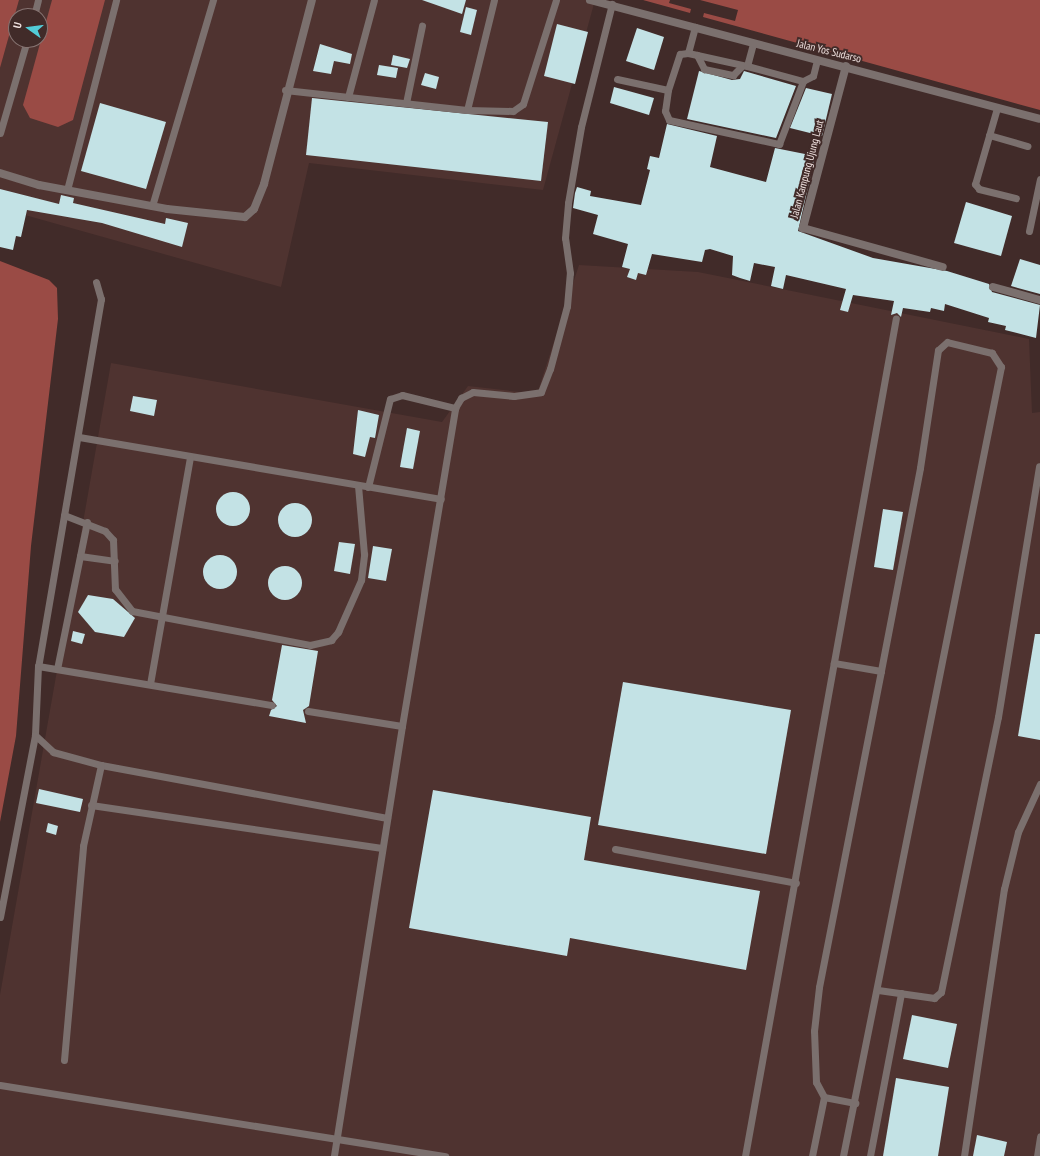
<!DOCTYPE html>
<style>
body{margin:0}
#map{position:relative;width:1040px;height:1156px;overflow:hidden;background:#412b29;font-family:"PT Sans Narrow",sans-serif}
div>[style]{position:absolute}
[style*='--x']{left:calc(var(--x)*1px);top:calc(var(--y)*1px);width:calc(var(--w)*1px);rotate:calc(var(--a)*1deg)}
.built>*{inset:0;background:#4f3330}
.water>*{inset:0;background:#9a4b45}
.building>*{inset:0;background:#c3e2e5}
.round{border-radius:50%}
.lane>*{height:7px;margin:-3.5px;padding:0 3.5px;transform-origin:3.5px;border-radius:3.5px;background:#7b706e}
.street>*{height:8px;margin:-4px;padding:0 4px;transform-origin:4px;border-radius:4px;background:#7b706e}
span{translate:-50% -50%;white-space:nowrap;text-align:center;line-height:1.15;-webkit-text-stroke:4px #412b29;paint-order:stroke}
.street-label{font-size:11px;color:#f0e2e0}
.north{position:absolute;left:8px;top:8px;width:40px;height:40px;box-sizing:border-box;background:#412b29;border:1px solid #877472;border-radius:50%;rotate:284deg;font-size:11px;font-weight:700;line-height:16px;text-align:center;color:#f0e2e0}
.north::after{content:'';display:block;margin:auto;width:14px;height:18px;background:#52cbd7;clip-path:polygon(50% 0,100% 100%,50% 72%,0 100%)}
</style>
<div id="map">
<div class="built">
<i style="clip-path:polygon(evenodd,19px 0,595px 0,543px 190px,309px 163px,281px 287px,0 208px,0 68px,19px 0,16px 16px,40px 16px,40px 40px,16px 40px,16px 16px)"></i>
<i style="clip-path:polygon(579px 265px,698px 272px,1029px 339px,1032px 413px,1040px 412px,1040px 1156px,0 1156px,0 995px,111px 363px,442px 422px,468px 386px,537px 394px)"></i>
</div>
<div class="water">
<i style="clip-path:polygon(0 0,19px 0,0 68px)"></i>
<i style="clip-path:polygon(52px 0,105px 0,73px 120px,58px 127px,30px 118px,23px 105px)"></i>
<i style="clip-path:polygon(643px 0,670px 0,669px 3px,691px 9px,690px 13px)"></i>
<i style="clip-path:polygon(700px 0,1040px 0,1040px 110px,703px 17px,704px 13px,735px 21px,738px 10px)"></i>
<i style="clip-path:polygon(0 261px,49px 280px,57px 288px,58px 319px,31px 546px,16px 736px,0 822px)"></i>
</div>
<div class="building">
<i style="clip-path:polygon(422px 0,466px 0,462px 14px)"></i>
<i style="clip-path:polygon(466px 7px,477px 10px,471px 35px,460px 32px)"></i>
<i style="clip-path:polygon(557px 24px,588px 32px,575px 84px,544px 76px)"></i>
<i style="clip-path:polygon(637px 28px,664px 37px,654px 70px,626px 61px)"></i>
<i style="clip-path:polygon(320px 44px,352px 54px,350px 64px,334px 61px,331px 74px,313px 71px)"></i>
<i style="clip-path:polygon(393px 55px,410px 59px,407px 68px,391px 65px)"></i>
<i style="clip-path:polygon(379px 65px,398px 68px,396px 78px,377px 75px)"></i>
<i style="clip-path:polygon(699px 71px,732px 80px,740px 79px,744px 71px,796px 86px,776px 138px,687px 119px)"></i>
<i style="clip-path:polygon(425px 73px,439px 77px,436px 89px,421px 85px)"></i>
<i style="clip-path:polygon(614px 87px,654px 98px,649px 115px,610px 103px)"></i>
<i style="clip-path:polygon(806px 88px,832px 94px,822px 136px,790px 128px)"></i>
<i style="clip-path:polygon(312px 98px,548px 122px,541px 181px,306px 155px)"></i>
<i style="clip-path:polygon(100px 103px,166px 122px,146px 189px,81px 171px)"></i>
<i style="clip-path:polygon(667px 124px,717px 136px,710px 167px,766px 182px,775px 148px,815px 156px,798px 231px,873px 258px,947px 271px,989px 284px,992px 292px,1040px 305px,1036px 338px,1005px 330px,1006px 326px,988px 322px,989px 318px,945px 304px,944px 311px,931px 308px,930px 312px,903px 308px,901px 317px,897px 313px,891px 315px,894px 301px,853px 295px,848px 312px,840px 310px,846px 289px,786px 275px,783px 289px,771px 286px,775px 267px,754px 263px,750px 281px,740px 278px,732px 275px,733px 256px,710px 249px,705px 250px,702px 262px,652px 254px,646px 275px,638px 273px,636px 280px,627px 277px,630px 269px,622px 267px,628px 244px,593px 234px,598px 215px,573px 208px,575px 193px,577px 187px,591px 191px,590px 196px,641px 205px,650px 170px,647px 169px,650px 156px,659px 158px)"></i>
<i style="clip-path:polygon(0 189px,59px 204px,61px 195px,74px 198px,73px 203px,165px 224px,166px 218px,188px 223px,182px 247px,102px 223px,27px 210px,21px 237px,16px 236px,13px 250px,0 247px)"></i>
<i style="clip-path:polygon(966px 202px,1012px 216px,1001px 256px,954px 243px)"></i>
<i style="clip-path:polygon(1020px 259px,1040px 265px,1040px 294px,1011px 286px)"></i>
<i style="clip-path:polygon(133px 396px,157px 400px,154px 416px,130px 411px)"></i>
<i style="clip-path:polygon(358px 410px,379px 415px,375px 438px,370px 437px,365px 457px,353px 454px)"></i>
<i style="clip-path:polygon(407px 428px,420px 431px,413px 469px,400px 467px)"></i>
<i class="round" style="left:216px;top:492px;width:34px;height:34px"></i>
<i class="round" style="left:278px;top:503px;width:34px;height:34px"></i>
<i style="clip-path:polygon(883px 509px,903px 512px,893px 570px,874px 567px)"></i>
<i style="clip-path:polygon(339px 542px,355px 544px,350px 574px,334px 571px)"></i>
<i style="clip-path:polygon(373px 546px,392px 549px,386px 581px,368px 578px)"></i>
<i class="round" style="left:203px;top:555px;width:34px;height:34px"></i>
<i class="round" style="left:268px;top:566px;width:34px;height:34px"></i>
<i style="clip-path:polygon(88px 595px,113px 599px,135px 618px,124px 637px,95px 632px,78px 612px)"></i>
<i style="clip-path:polygon(73px 631px,85px 634px,82px 644px,71px 641px)"></i>
<i style="clip-path:polygon(1035px 634px,1040px 634px,1040px 740px,1018px 736px)"></i>
<i style="clip-path:polygon(282px 645px,318px 651px,309px 706px,303px 710px,306px 723px,269px 716px,271px 710px,277px 706px,272px 700px)"></i>
<i style="clip-path:polygon(623px 682px,791px 710px,766px 854px,598px 825px)"></i>
<i style="clip-path:polygon(39px 789px,83px 799px,80px 812px,36px 803px)"></i>
<i style="clip-path:polygon(433px 790px,591px 817px,584px 860px,760px 891px,746px 970px,570px 938px,567px 956px,409px 928px)"></i>
<i style="clip-path:polygon(48px 823px,58px 826px,56px 835px,46px 832px)"></i>
<i style="clip-path:polygon(912px 1015px,957px 1024px,948px 1068px,903px 1059px)"></i>
<i style="clip-path:polygon(896px 1078px,949px 1087px,938px 1156px,883px 1156px)"></i>
<i style="clip-path:polygon(977px 1135px,1007px 1142px,1004px 1156px,973px 1156px)"></i>
</div>
<div class="lane">
<i style="--x:34;--y:16;--w:16;--a:-76"></i>
<i style="--x:688;--y:53;--w:27;--a:-75"></i>
<i style="--x:697;--y:55;--w:16;--a:63"></i>
<i style="--x:704;--y:69;--w:30;--a:12"></i>
<i style="--x:733;--y:75;--w:13;--a:-45"></i>
<i style="--x:747;--y:66;--w:58;--a:15"></i>
<i style="--x:617;--y:79;--w:52;--a:12.2"></i>
<i style="--x:668;--y:90;--w:38;--a:-72"></i>
<i style="--x:680;--y:54;--w:8;--a:-7"></i>
<i style="--x:688;--y:53;--w:60;--a:12.4"></i>
<i style="--x:747;--y:66;--w:24;--a:-75"></i>
<i style="--x:285;--y:90;--w:183;--a:6.3"></i>
<i style="--x:467;--y:110;--w:46;--a:1.2"></i>
<i style="--x:513;--y:111;--w:12;--a:-35"></i>
<i style="--x:523;--y:104;--w:109;--a:-72.4"></i>
<i style="--x:668;--y:90;--w:21;--a:98"></i>
<i style="--x:665;--y:111;--w:10;--a:66"></i>
<i style="--x:669;--y:120;--w:113;--a:12.3"></i>
<i style="--x:779;--y:144;--w:67;--a:-69.1"></i>
<i style="--x:803;--y:81;--w:11;--a:-27"></i>
<i style="--x:813;--y:76;--w:16;--a:-76"></i>
<i style="--x:348;--y:97;--w:100;--a:-75"></i>
<i style="--x:406;--y:103;--w:79;--a:-78.3"></i>
<i style="--x:997;--y:108;--w:79;--a:106.1"></i>
<i style="--x:975;--y:184;--w:6;--a:51"></i>
<i style="--x:979;--y:189;--w:38;--a:14"></i>
<i style="--x:467;--y:110;--w:113;--a:-76.2"></i>
<i style="--x:0;--y:133;--w:97;--a:-73.8"></i>
<i style="--x:989;--y:135;--w:40;--a:16"></i>
<i style="--x:67;--y:190;--w:196;--a:-75.5"></i>
<i style="--x:152;--y:206;--w:215;--a:-73.5"></i>
<i style="--x:1029;--y:231;--w:53;--a:-78.1"></i>
<i style="--x:96;--y:282;--w:18;--a:74"></i>
<i style="--x:101;--y:299;--w:372;--a:99.7"></i>
<i style="--x:38;--y:666;--w:69;--a:92.5"></i>
<i style="--x:35;--y:735;--w:25;--a:43"></i>
<i style="--x:53;--y:752;--w:50;--a:15.2"></i>
<i style="--x:101;--y:765;--w:291;--a:10.5"></i>
<i style="--x:79;--y:437;--w:367;--a:9.7"></i>
<i style="--x:368;--y:487;--w:91;--a:-76"></i>
<i style="--x:390;--y:399;--w:13;--a:-18"></i>
<i style="--x:402;--y:395;--w:55;--a:13.8"></i>
<i style="--x:64;--y:515;--w:44;--a:21.3"></i>
<i style="--x:105;--y:531;--w:12;--a:48"></i>
<i style="--x:113;--y:540;--w:49;--a:87.7"></i>
<i style="--x:115;--y:589;--w:28;--a:52"></i>
<i style="--x:132;--y:611;--w:181;--a:10.8"></i>
<i style="--x:310;--y:645;--w:22;--a:-13"></i>
<i style="--x:331;--y:640;--w:11;--a:-49"></i>
<i style="--x:338;--y:632;--w:57;--a:-66.1"></i>
<i style="--x:361;--y:580;--w:26;--a:-83"></i>
<i style="--x:364;--y:554;--w:69;--a:-95"></i>
<i style="--x:80;--y:556;--w:35;--a:8"></i>
<i style="--x:38;--y:666;--w:237;--a:9.5"></i>
<i style="--x:57;--y:669;--w:150;--a:-78.5"></i>
<i style="--x:150;--y:684;--w:230;--a:-80"></i>
<i style="--x:308;--y:711;--w:95;--a:9.1"></i>
<i style="--x:402;--y:726;--w:435;--a:99"></i>
<i style="--x:402;--y:726;--w:322;--a:-80.5"></i>
<i style="--x:455;--y:408;--w:12;--a:-59"></i>
<i style="--x:461;--y:398;--w:13;--a:-27"></i>
<i style="--x:473;--y:392;--w:41;--a:5.6"></i>
<i style="--x:514;--y:396;--w:27;--a:-8"></i>
<i style="--x:541;--y:392;--w:25;--a:-69"></i>
<i style="--x:550;--y:369;--w:65;--a:-74.9"></i>
<i style="--x:567;--y:306;--w:33;--a:-85"></i>
<i style="--x:570;--y:273;--w:35;--a:-98"></i>
<i style="--x:565;--y:238;--w:35;--a:-85"></i>
<i style="--x:568;--y:203;--w:77;--a:-80.3"></i>
<i style="--x:581;--y:127;--w:127;--a:-75.9"></i>
<i style="--x:91;--y:805;--w:294;--a:8.4"></i>
<i style="--x:615;--y:849;--w:184;--a:10.6"></i>
<i style="--x:0;--y:917;--w:185;--a:-79.1"></i>
<i style="--x:878;--y:990;--w:57;--a:8.1"></i>
<i style="--x:934;--y:998;--w:9;--a:-41"></i>
<i style="--x:941;--y:992;--w:281;--a:-78.3"></i>
<i style="--x:998;--y:717;--w:254;--a:-80.7"></i>
<i style="--x:64;--y:1060;--w:215;--a:-84.9"></i>
<i style="--x:83;--y:846;--w:83;--a:-77.5"></i>
<i style="--x:0;--y:1085;--w:451;--a:9.1"></i>
<i style="--x:824;--y:1097;--w:32;--a:11"></i>
<i style="--x:745;--y:1156;--w:851;--a:-79.79"></i>
<i style="--x:812;--y:1156;--w:60;--a:-78.5"></i>
<i style="--x:824;--y:1097;--w:17;--a:-118"></i>
<i style="--x:816;--y:1082;--w:51;--a:-92.2"></i>
<i style="--x:814;--y:1031;--w:44;--a:-83.5"></i>
<i style="--x:819;--y:987;--w:322;--a:-78.9"></i>
<i style="--x:881;--y:671;--w:48;--a:-170.3"></i>
<i style="--x:843;--y:1156;--w:805;--a:-78.68"></i>
<i style="--x:1001;--y:367;--w:17;--a:-123"></i>
<i style="--x:992;--y:353;--w:46;--a:-166.3"></i>
<i style="--x:947;--y:342;--w:12;--a:138"></i>
<i style="--x:938;--y:350;--w:119;--a:98.7"></i>
<i style="--x:920;--y:468;--w:207;--a:100.9"></i>
<i style="--x:870;--y:1156;--w:166;--a:-79.2"></i>
<i style="--x:964;--y:1156;--w:270;--a:-81.5"></i>
<i style="--x:1004;--y:889;--w:59;--a:-76.2"></i>
<i style="--x:1018;--y:832;--w:53;--a:-65.4"></i>
<i style="--x:1037;--y:1156;--w:20;--a:-81"></i>
</div>
<div class="street">
<i style="--x:590;--y:0;--w:465;--a:14.8"></i>
<i style="--x:846;--y:66;--w:168;--a:104.9"></i>
<i style="--x:803;--y:228;--w:145;--a:15.6"></i>
<i style="--x:0;--y:173;--w:41;--a:17.1"></i>
<i style="--x:39;--y:185;--w:130;--a:10.6"></i>
<i style="--x:167;--y:209;--w:78;--a:5.9"></i>
<i style="--x:245;--y:217;--w:12;--a:-42"></i>
<i style="--x:254;--y:209;--w:27;--a:-68"></i>
<i style="--x:264;--y:184;--w:190;--a:-75.4"></i>
<i style="--x:993;--y:287;--w:49;--a:15.5"></i>
</div>
<div class="street-label">
<span style="left:829px;top:51px;rotate:14deg">Jalan Yos Sudarso</span>
<span style="left:807px;top:169px;rotate:-75deg">Jalan Kampung Ujung Laut</span>
</div>
<div class="north">U</div>
</div>
